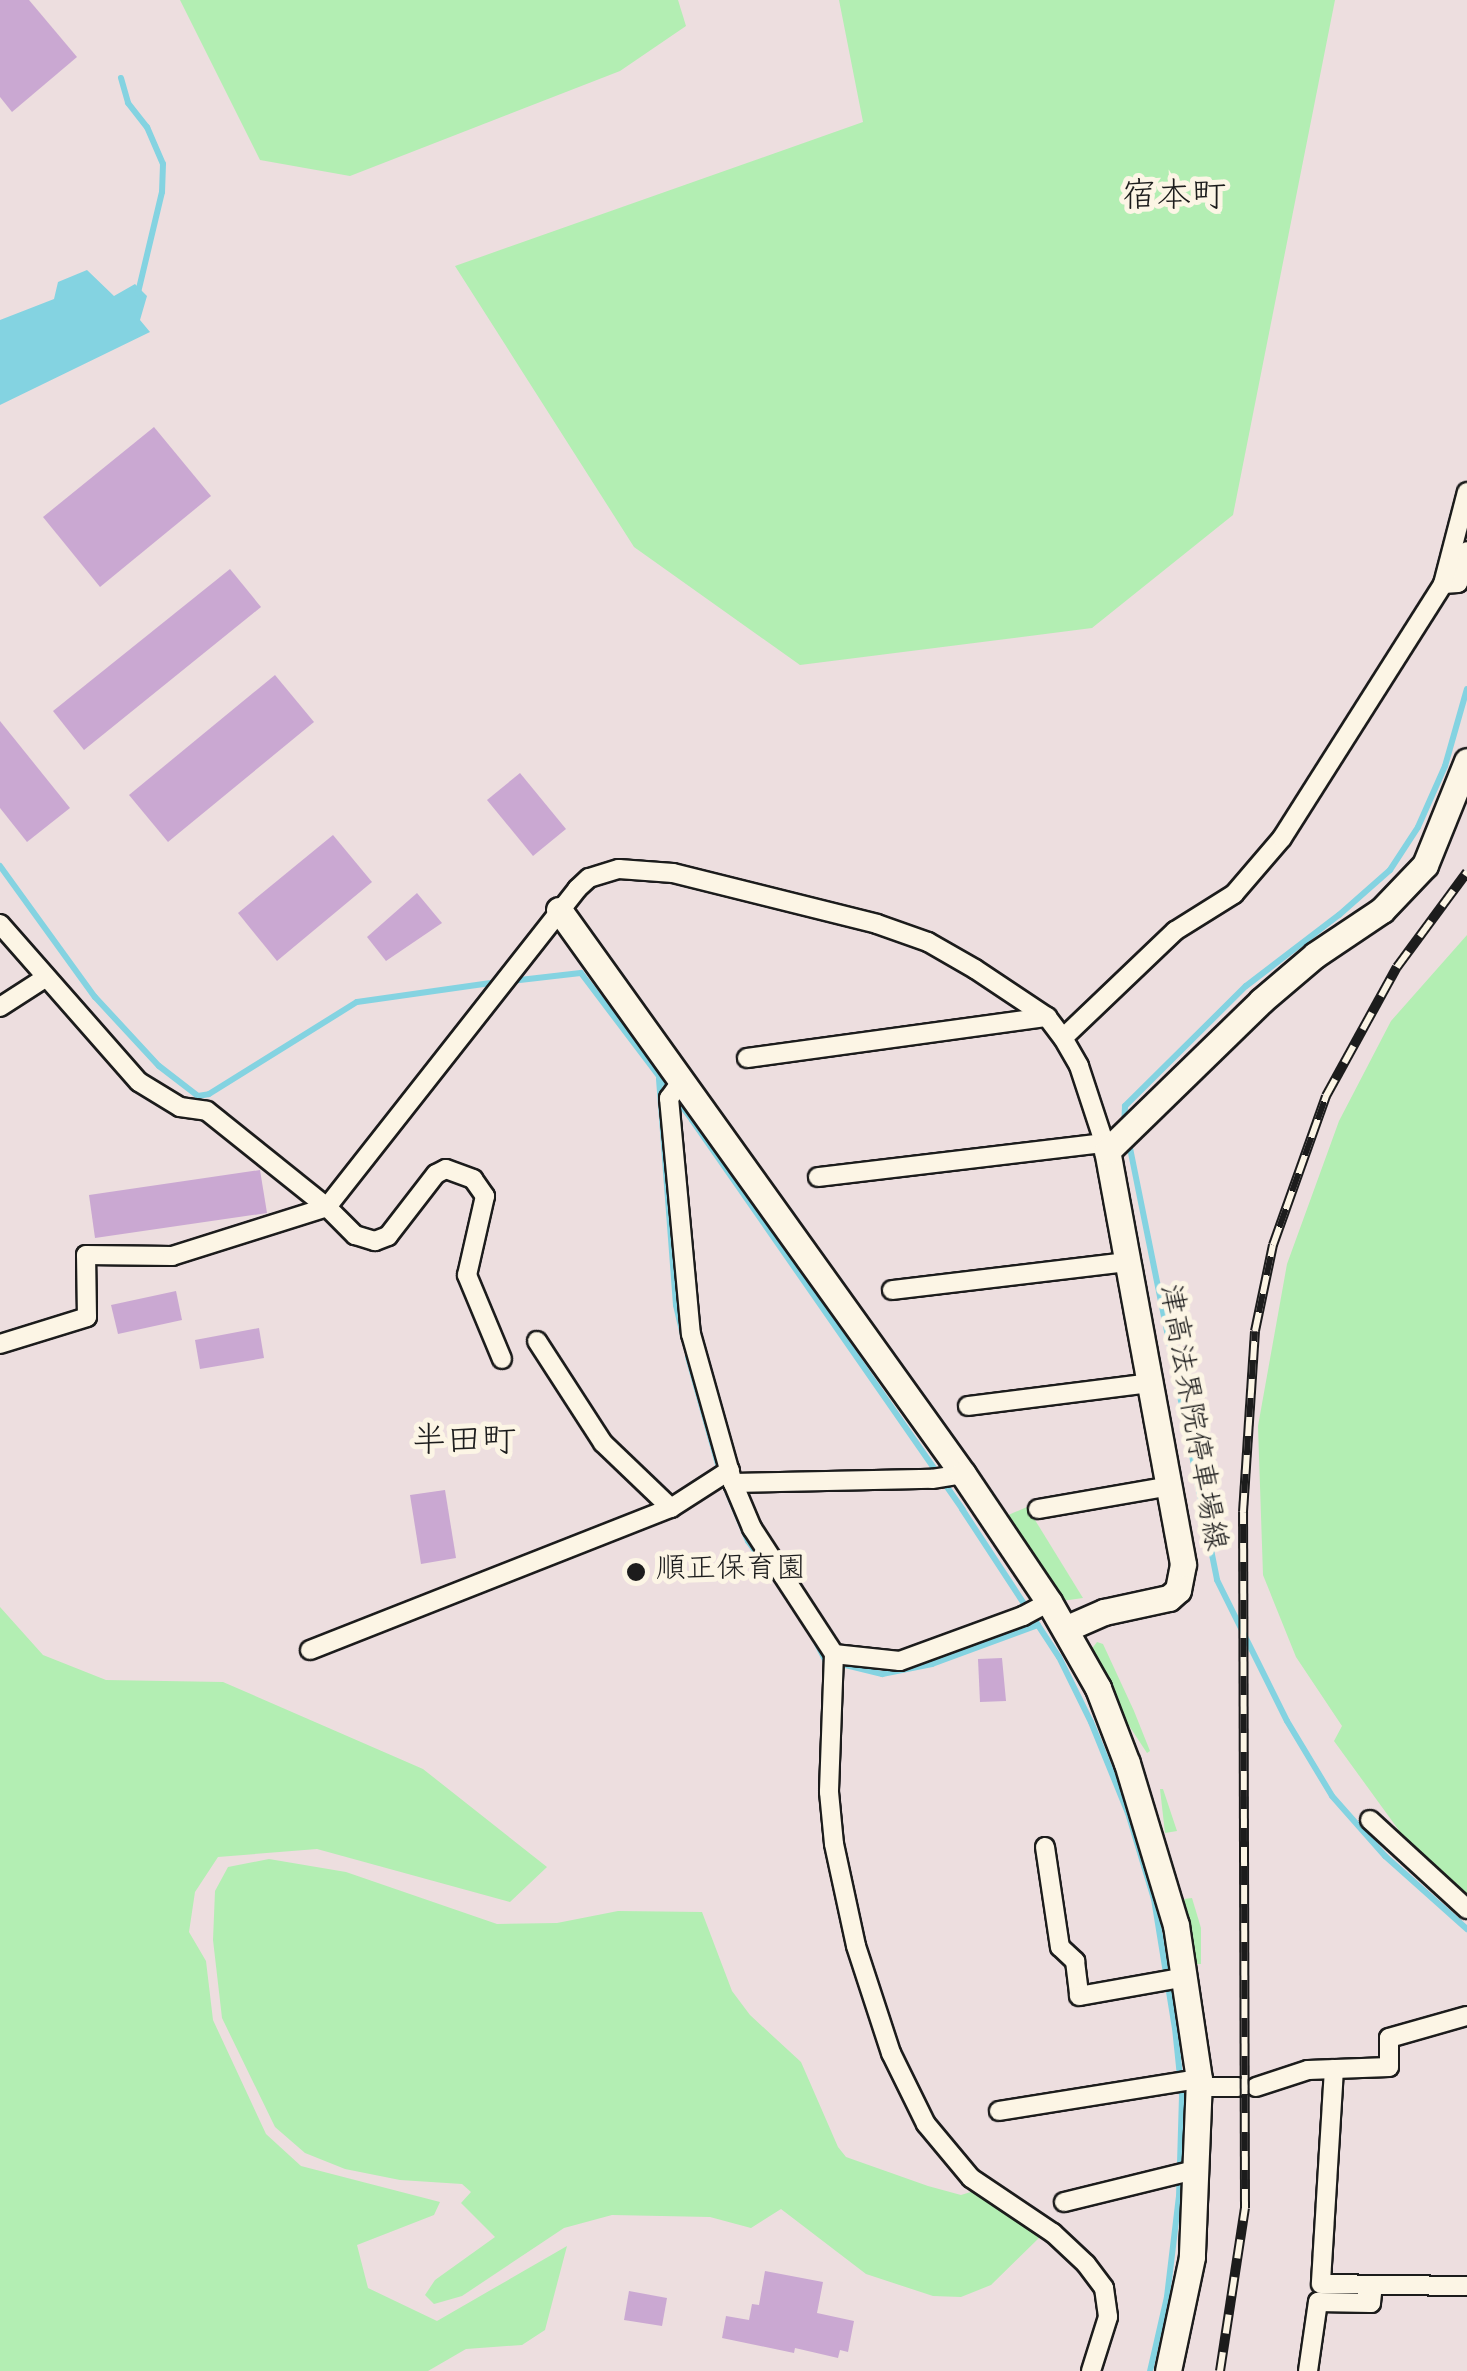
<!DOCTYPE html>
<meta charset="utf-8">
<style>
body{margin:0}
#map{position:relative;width:1467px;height:2371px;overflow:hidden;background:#eddedf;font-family:"Gochi Hand","Klee One",sans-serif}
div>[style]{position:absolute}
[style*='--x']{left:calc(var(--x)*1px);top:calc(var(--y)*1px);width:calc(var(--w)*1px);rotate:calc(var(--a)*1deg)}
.green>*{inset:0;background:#b3eeb3}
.water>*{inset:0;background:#84d3e1}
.stream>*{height:6px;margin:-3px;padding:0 3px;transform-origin:3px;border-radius:3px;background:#84d3e1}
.building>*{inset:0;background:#caa8d2}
.roads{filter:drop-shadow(2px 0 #1c1c1c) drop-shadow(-2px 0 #1c1c1c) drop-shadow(0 2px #1c1c1c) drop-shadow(0 -2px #1c1c1c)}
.street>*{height:18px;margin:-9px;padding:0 9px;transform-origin:9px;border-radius:9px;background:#fcf5e5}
.secondary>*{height:25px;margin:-12.5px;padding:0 12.5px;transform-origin:12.5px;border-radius:12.5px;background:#fcf5e5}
.rail>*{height:10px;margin-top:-5px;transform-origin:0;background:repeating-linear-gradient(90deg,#fcf5e5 0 19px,#1c1c1c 0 38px);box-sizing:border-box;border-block:2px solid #1c1c1c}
.dots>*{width:28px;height:28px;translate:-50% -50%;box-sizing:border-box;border:5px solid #fcf5e5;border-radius:50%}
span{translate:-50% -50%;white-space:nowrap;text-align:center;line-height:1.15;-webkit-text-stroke:10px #fcf5e5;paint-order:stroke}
.street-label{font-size:30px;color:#1c1c1c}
.poi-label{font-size:30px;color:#1c1c1c}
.left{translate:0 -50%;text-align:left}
.quarter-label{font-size:35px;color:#1c1c1c}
</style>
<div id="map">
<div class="green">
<i style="clip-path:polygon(180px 0,678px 0,686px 26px,620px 71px,350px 176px,260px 160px)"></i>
<i style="clip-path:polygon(839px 0,1335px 0,1233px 515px,1092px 628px,800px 665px,634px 547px,455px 266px,863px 122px)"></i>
<i style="clip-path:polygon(1467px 935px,1467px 1899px,1419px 1858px,1334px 1741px,1342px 1726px,1296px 1657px,1263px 1575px,1258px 1426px,1287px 1264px,1339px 1121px,1391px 1021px)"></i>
<i style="clip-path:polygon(1027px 1507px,1083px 1598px,1062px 1601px,1006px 1516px)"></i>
<i style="clip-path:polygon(0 1607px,43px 1655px,106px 1680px,223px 1682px,423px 1769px,547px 1867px,510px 1902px,317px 1849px,218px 1857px,195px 1892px,189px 1932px,206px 1961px,213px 2020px,266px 2134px,301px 2166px,440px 2202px,434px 2215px,357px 2245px,368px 2288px,437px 2321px,567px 2246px,545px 2330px,522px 2345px,466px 2349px,428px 2371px,0 2371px)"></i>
<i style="clip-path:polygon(1097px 1642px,1103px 1644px,1134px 1711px,1150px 1751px,1147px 1753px,1120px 1712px,1091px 1650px)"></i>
<i style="clip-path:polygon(1160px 1789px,1163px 1789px,1177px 1831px,1165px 1833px)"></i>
<i style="clip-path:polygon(269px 1859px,346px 1872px,497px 1924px,557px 1923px,618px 1911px,702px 1912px,732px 1991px,750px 2015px,801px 2062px,838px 2147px,846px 2157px,928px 2186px,961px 2195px,977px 2190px,1041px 2236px,991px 2285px,961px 2297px,933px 2296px,866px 2274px,781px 2209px,751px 2228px,710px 2217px,612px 2215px,564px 2228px,462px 2296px,434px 2304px,425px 2295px,435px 2280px,495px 2237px,461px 2203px,471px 2192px,462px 2184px,400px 2180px,345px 2169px,305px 2153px,275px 2127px,222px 2018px,213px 1940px,215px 1891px,228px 1867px)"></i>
<i style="clip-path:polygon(1192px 1898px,1201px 1928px,1201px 1964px,1197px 1964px,1184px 1899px)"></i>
</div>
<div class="water">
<i style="clip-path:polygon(87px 270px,114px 296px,135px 284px,147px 296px,140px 320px,150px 332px,0 405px,0 320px,54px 299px,58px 282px)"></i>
</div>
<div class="stream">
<i style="--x:121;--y:78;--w:26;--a:74"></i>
<i style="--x:128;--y:103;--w:31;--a:52"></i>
<i style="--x:147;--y:127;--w:40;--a:66.6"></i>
<i style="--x:163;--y:164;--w:28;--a:92"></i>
<i style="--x:162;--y:192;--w:104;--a:103.4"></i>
<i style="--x:0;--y:866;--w:162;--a:54.1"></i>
<i style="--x:95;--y:997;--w:94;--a:47.2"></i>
<i style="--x:159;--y:1066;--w:49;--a:37.6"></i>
<i style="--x:198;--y:1096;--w:11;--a:-10"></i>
<i style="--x:209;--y:1094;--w:174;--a:-31.9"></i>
<i style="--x:357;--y:1002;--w:142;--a:-8.1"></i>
<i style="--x:511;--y:981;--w:70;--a:-6.5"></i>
<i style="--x:581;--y:973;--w:184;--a:52.9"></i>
<i style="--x:692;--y:1120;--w:474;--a:55.2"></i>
<i style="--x:962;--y:1509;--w:177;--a:56.8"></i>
<i style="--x:1059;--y:1657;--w:72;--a:63.8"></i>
<i style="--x:1091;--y:1722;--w:98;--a:67.9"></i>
<i style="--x:1128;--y:1813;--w:90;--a:73.2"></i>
<i style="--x:1154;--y:1899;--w:131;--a:80.8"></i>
<i style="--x:1175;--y:2028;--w:68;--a:84.1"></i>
<i style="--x:1182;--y:2096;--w:100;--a:91.7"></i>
<i style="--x:1179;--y:2196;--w:102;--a:96.8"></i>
<i style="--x:1167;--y:2297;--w:76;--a:102.9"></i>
<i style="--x:659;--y:1079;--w:227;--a:85.7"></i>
<i style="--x:676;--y:1305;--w:31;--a:77"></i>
<i style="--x:1124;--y:1126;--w:20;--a:-87"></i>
<i style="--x:1125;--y:1106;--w:170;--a:-44.8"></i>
<i style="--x:1246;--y:986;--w:117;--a:-37.4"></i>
<i style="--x:1339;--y:915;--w:68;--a:-41.4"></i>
<i style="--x:1390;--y:870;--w:51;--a:-56.9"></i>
<i style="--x:1418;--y:827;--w:67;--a:-66.1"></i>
<i style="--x:1445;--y:766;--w:80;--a:-74.1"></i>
<i style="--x:1128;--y:1138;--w:451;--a:78.6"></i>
<i style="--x:1217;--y:1580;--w:157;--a:63.6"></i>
<i style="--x:1287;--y:1721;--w:87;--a:59"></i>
<i style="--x:1332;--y:1796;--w:80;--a:48.5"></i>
<i style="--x:1385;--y:1856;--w:110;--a:41.7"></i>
<i style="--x:688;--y:1357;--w:123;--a:74.4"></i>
<i style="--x:725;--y:1486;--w:60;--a:67.3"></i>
<i style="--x:748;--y:1541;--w:53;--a:54.2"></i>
<i style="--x:813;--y:1636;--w:27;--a:63"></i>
<i style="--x:825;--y:1660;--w:59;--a:13.8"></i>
<i style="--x:882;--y:1674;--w:51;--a:-11.3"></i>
<i style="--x:932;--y:1664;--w:113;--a:-20.2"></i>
</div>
<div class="building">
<i style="clip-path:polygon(0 0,29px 0,77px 57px,12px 112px,0 97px)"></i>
<i style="clip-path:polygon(154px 427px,211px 496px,100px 587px,43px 517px)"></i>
<i style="clip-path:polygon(230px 569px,261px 607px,84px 750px,53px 711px)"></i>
<i style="clip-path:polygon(275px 675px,314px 722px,168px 842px,129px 795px)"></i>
<i style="clip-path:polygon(0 721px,70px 808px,27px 842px,0 808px)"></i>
<i style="clip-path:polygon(520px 773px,566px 829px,533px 856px,487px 800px)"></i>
<i style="clip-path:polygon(333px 835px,372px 882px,277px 961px,238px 913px)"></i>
<i style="clip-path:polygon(417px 893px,442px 923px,386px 961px,367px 937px)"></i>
<i style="clip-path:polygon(260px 1170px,267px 1213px,95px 1238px,89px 1195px)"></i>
<i style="clip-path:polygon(176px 1291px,182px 1320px,118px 1334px,111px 1305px)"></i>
<i style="clip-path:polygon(259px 1328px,264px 1358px,200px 1369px,195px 1340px)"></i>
<i style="clip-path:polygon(445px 1490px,456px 1558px,421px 1564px,410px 1495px)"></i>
<i style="clip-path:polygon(1002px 1658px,1006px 1701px,980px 1702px,978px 1659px)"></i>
<i style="clip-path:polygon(765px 2271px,823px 2282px,817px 2313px,854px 2321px,848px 2352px,840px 2350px,838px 2358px,795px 2348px,794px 2353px,722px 2338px,726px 2316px,749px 2320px,752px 2304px,759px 2305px)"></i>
<i style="clip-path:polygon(629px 2291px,667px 2298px,662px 2326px,624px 2320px)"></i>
</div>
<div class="roads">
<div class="street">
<i style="--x:1443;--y:584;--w:15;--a:-4"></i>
<i style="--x:1458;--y:583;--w:33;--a:-74"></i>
<i style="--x:0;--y:924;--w:210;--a:48.7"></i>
<i style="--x:139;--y:1082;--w:48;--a:31.4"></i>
<i style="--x:180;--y:1107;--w:27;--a:8"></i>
<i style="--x:207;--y:1111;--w:154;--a:38.7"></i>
<i style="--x:327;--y:1207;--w:405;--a:-51.8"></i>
<i style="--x:577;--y:889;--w:16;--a:-43"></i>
<i style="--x:589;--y:878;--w:31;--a:-17"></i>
<i style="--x:619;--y:869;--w:54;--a:4.2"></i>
<i style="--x:673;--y:873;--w:210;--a:14"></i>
<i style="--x:877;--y:924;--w:54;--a:19.4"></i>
<i style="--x:928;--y:942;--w:54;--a:29.9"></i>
<i style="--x:975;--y:969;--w:87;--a:33.7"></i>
<i style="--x:1047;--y:1017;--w:26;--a:53"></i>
<i style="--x:1063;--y:1038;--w:32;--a:60"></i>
<i style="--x:1079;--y:1066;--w:89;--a:71.8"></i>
<i style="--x:0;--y:1007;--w:54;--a:-32.8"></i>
<i style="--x:1063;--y:1038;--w:155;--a:-43.7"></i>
<i style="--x:1175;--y:931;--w:70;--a:-32.1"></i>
<i style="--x:1234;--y:894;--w:74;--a:-49.4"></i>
<i style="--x:1282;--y:838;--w:301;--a:-57.6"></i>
<i style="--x:1443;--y:584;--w:95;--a:-75.4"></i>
<i style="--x:747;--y:1058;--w:303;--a:-7.8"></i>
<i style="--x:683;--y:1079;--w:24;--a:126"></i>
<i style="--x:669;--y:1098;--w:237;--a:84.7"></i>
<i style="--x:691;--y:1334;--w:155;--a:74.3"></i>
<i style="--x:733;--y:1483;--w:49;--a:67.1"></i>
<i style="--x:752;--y:1528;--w:150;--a:56.9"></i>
<i style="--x:834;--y:1654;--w:138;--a:92.1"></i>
<i style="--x:829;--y:1792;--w:52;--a:84.5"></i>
<i style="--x:834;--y:1844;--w:104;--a:77.8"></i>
<i style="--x:856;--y:1946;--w:113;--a:71.9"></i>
<i style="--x:891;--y:2053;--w:79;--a:63.8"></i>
<i style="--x:926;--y:2124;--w:70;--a:50.2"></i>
<i style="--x:971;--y:2178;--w:99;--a:33.9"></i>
<i style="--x:1053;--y:2233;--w:45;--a:43.2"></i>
<i style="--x:1086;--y:2264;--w:30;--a:53"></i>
<i style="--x:1104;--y:2288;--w:29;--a:82"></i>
<i style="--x:1108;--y:2317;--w:57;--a:107.5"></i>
<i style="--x:818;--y:1177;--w:288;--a:-6.8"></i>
<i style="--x:892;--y:1290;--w:238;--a:-6.8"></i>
<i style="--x:537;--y:1341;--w:121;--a:57.1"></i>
<i style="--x:603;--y:1443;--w:94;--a:43.7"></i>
<i style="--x:0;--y:1344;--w:91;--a:-17.2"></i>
<i style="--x:87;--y:1317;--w:62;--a:-90.9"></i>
<i style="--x:86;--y:1255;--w:86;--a:0.7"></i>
<i style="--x:172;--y:1256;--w:163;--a:-17.5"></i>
<i style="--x:327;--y:1207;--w:40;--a:45"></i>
<i style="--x:355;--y:1235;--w:21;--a:17"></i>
<i style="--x:375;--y:1241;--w:14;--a:-21"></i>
<i style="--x:388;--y:1236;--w:78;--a:-52.3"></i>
<i style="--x:436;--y:1174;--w:11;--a:-27"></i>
<i style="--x:446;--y:1169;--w:29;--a:20"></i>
<i style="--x:473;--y:1179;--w:21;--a:55"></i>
<i style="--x:485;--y:1196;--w:81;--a:102.8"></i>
<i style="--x:467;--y:1275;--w:91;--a:67.4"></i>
<i style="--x:968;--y:1406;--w:184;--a:-7.2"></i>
<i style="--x:733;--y:1483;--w:199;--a:-1.2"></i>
<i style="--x:932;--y:1479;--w:31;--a:-9"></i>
<i style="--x:1038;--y:1509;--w:135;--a:-9.8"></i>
<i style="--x:310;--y:1650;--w:388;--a:-21.5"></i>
<i style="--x:671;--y:1508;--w:70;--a:-32.8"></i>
<i style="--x:834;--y:1654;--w:66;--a:6.1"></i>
<i style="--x:900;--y:1661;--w:131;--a:-20.1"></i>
<i style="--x:1023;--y:1616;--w:30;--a:-28"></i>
<i style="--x:1370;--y:1820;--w:132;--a:42.5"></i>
<i style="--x:1045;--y:1847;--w:101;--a:81.5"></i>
<i style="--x:1060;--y:1947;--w:21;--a:43"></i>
<i style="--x:1075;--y:1961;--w:35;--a:83"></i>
<i style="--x:1079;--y:1996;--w:109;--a:-10.1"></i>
<i style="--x:1334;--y:2069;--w:215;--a:93.5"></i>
<i style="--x:1321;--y:2284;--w:146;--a:0.8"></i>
<i style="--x:1199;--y:2087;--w:39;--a:0"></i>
<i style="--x:1256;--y:2087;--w:55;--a:-18.1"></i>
<i style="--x:1308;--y:2070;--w:81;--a:-2.1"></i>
<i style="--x:1389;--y:2067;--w:29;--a:-90"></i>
<i style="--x:1389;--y:2038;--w:81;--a:-15.8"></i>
<i style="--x:999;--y:2111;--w:203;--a:-9.1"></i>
<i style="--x:1064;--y:2202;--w:138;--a:-13.8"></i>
<i style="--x:1308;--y:2371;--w:70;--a:-81.8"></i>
<i style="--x:1318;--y:2302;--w:53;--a:1.1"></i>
<i style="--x:1371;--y:2303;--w:18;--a:-84"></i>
</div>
<div class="secondary">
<i style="--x:559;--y:910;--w:694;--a:54.39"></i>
<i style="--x:963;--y:1474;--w:154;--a:56.1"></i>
<i style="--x:1049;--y:1602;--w:99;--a:60.3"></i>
<i style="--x:1098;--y:1688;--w:80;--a:68.9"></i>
<i style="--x:1127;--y:1763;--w:169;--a:73.2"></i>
<i style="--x:1176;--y:1925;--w:156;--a:81.5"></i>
<i style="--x:1199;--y:2079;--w:178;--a:92.3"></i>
<i style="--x:1192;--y:2257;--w:116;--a:101.9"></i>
<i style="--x:1065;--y:1629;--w:43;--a:-23.6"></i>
<i style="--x:1104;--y:1612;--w:66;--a:-12.2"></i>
<i style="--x:1169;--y:1598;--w:12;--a:-42"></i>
<i style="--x:1178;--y:1590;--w:26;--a:-79"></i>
<i style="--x:1183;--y:1564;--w:420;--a:-100.4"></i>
<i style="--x:1107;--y:1151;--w:215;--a:-44.2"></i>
<i style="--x:1261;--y:1001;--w:71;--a:-40.4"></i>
<i style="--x:1315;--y:955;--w:81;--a:-33.9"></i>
<i style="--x:1382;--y:910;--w:62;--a:-46.3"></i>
<i style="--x:1425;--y:865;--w:112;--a:-68"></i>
</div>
</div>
<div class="rail">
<i style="--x:1220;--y:2371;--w:165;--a:-81.3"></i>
<i style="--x:1245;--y:2208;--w:696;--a:-90.16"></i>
<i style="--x:1243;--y:1512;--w:181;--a:-86.2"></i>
<i style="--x:1255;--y:1331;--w:88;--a:-78.2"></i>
<i style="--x:1273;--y:1245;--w:158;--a:-70.4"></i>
<i style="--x:1326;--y:1096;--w:147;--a:-61.2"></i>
<i style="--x:1397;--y:967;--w:118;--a:-53.6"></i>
</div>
<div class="dots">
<i style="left:636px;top:1572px;background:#1c1c1c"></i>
</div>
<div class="street-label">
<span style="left:1189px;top:1418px;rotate:80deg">津高法界院停車場線</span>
</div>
<div class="poi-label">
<span class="left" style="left:656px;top:1572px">順正保育園</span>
</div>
<div class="quarter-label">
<span style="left:1174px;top:200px">宿本町</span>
<span style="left:464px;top:1445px">半田町</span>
</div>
</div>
